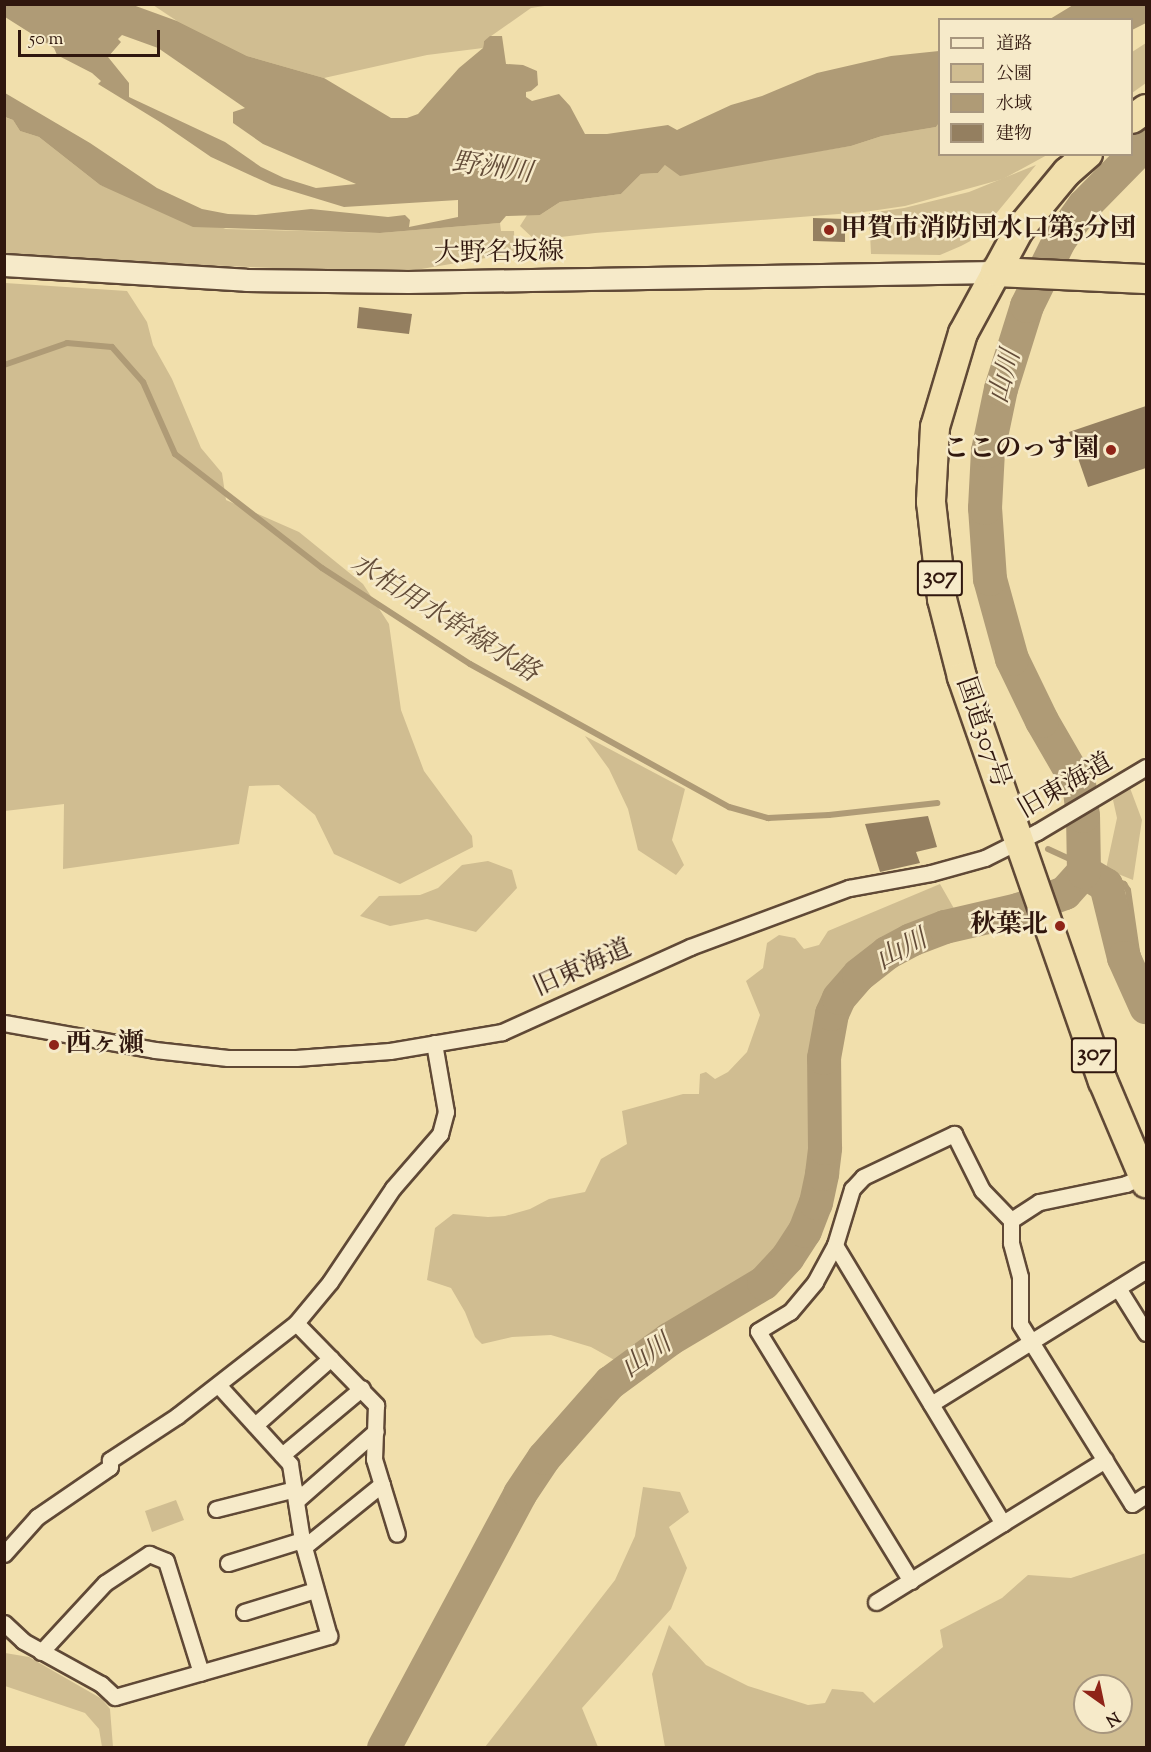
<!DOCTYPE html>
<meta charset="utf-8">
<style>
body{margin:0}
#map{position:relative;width:1151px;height:1752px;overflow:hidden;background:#f1dfac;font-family:"Sorts Mill Goudy","Noto Serif JP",serif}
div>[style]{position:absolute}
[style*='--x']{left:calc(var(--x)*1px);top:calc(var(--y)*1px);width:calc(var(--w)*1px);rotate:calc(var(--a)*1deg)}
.green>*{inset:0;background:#d0bd91}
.water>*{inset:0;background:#af9b76}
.stream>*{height:6px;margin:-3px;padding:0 3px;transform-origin:3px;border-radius:3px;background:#af9b76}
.river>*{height:34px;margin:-17px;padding:0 17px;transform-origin:17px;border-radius:17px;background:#af9b76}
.building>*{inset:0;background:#947f60}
.roads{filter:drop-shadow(2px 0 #604936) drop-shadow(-2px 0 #604936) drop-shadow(0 2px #604936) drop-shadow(0 -2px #604936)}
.street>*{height:15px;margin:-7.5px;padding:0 7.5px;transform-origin:7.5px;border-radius:7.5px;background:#f6eac9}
.secondary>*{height:21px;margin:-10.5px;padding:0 10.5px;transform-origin:10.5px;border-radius:10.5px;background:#f6eac9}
.highway>*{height:28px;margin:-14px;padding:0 14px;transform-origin:14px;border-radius:14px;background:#f1dfac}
.dots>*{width:16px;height:16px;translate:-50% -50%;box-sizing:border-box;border:3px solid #f6eac9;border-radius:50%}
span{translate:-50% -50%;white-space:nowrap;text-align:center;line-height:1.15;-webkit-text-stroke:5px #f6eac9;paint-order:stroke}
.shield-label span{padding:2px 4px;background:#f6eac9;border:2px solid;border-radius:4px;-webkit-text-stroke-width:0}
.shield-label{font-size:24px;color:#30170e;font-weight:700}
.poi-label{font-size:26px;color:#30170e;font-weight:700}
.left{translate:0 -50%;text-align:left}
.right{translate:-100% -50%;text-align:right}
.street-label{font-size:26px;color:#30170e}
.water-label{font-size:27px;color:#634c38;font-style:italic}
.frame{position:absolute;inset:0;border:6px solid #30170e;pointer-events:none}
.legend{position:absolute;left:938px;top:18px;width:195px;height:138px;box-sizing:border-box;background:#f6eac9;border:2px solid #a7967e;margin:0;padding:8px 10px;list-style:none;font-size:18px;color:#30170e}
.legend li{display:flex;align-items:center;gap:12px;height:30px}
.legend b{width:30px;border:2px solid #a7967e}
.north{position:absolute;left:1073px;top:1674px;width:60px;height:60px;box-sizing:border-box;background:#f6eac9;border:2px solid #a7967e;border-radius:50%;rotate:147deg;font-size:16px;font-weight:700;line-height:24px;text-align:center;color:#30170e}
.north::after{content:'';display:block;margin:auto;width:21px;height:27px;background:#8f2418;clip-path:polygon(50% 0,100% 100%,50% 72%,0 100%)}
.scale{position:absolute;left:18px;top:30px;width:142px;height:27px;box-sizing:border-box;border:3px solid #30170e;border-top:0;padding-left:8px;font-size:18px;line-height:21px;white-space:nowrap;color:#30170e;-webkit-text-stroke:4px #f6eac9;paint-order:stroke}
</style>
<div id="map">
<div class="green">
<i style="clip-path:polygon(153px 5px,551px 5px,531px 8px,484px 41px,483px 48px,427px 55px,324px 78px,247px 56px,177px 21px)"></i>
<i style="clip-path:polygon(1146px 43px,1146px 83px,1132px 93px,1132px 52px)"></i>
<i style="clip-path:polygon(4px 117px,13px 120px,20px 131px,39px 137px,100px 185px,226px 229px,380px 233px,500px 223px,501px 231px,514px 231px,515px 253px,398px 273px,5px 257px)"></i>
<i style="clip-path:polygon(939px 123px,940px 154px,1047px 155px,1003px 179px,905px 206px,864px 212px,595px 233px,535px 240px,520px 226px,527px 215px,540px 215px,560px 202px,621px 194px,641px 174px,658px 173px,665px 165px,756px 161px,851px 146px,882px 136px,936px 127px)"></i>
<i style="clip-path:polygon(1036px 165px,976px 238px,961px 246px,940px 255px,871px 254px,869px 213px,904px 208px,969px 192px)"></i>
<i style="clip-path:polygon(5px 283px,127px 291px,147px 322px,153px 345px,172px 379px,201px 448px,222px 473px,226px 500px,299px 532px,363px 584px,389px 624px,401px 710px,424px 771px,472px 836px,473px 847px,400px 884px,334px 854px,315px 815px,279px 785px,249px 786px,239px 844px,63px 869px,64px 804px,5px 811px)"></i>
<i style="clip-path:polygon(585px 736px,685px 789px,672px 840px,684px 865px,676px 875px,638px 850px,628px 809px,609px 769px)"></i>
<i style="clip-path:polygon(1130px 788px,1142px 820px,1133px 880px,1106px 869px,1117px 818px,1113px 800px)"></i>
<i style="clip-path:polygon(488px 861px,512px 870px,517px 888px,476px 932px,427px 919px,390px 926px,360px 916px,379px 896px,420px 895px,438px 888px,462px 865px)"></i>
<i style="clip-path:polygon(940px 884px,956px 912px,885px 939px,840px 983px,825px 1013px,815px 1046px,812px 1072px,817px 1143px,814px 1172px,799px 1230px,768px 1273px,740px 1293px,660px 1334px,618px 1362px,591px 1347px,551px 1335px,512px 1337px,482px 1344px,475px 1337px,465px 1312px,451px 1288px,427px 1280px,435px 1228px,453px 1214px,488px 1217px,505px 1216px,530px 1209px,549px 1199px,585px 1192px,601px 1159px,627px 1144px,622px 1111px,683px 1094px,699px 1094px,700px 1074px,706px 1072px,715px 1079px,728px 1072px,747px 1052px,760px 1015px,746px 981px,763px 968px,767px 943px,779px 935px,795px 938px,804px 949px,819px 945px,828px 931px)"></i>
<i style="clip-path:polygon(643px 1487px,680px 1492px,689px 1512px,669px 1527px,687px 1568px,671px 1609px,582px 1708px,598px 1747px,485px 1747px,615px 1580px,635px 1536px)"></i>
<i style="clip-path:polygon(176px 1500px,184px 1520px,152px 1532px,145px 1511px)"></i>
<i style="clip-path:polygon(evenodd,1146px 1553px,1146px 1747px,665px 1747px,652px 1674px,669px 1625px,706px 1665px,748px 1686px,808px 1705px,825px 1703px,832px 1689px,863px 1692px,874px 1703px,943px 1647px,940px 1630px,1002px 1598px,1028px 1575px,1071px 1578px,1146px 1553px,1085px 1686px,1121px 1686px,1121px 1722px,1085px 1722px,1085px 1686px)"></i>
<i style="clip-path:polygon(5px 1653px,29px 1657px,102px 1699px,110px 1709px,113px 1747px,102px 1747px,99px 1729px,85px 1713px,5px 1686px)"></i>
</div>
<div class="water">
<i style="clip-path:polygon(evenodd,5px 4px,133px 5px,177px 21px,247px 56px,324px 78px,391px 118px,407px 118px,418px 114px,459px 68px,483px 48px,484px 41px,490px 36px,502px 36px,506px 64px,523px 65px,537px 71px,538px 85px,531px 91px,526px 92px,526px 97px,532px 101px,559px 94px,570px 106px,585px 134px,607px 134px,668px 125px,677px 130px,731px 105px,762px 96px,817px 73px,891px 56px,939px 51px,939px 123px,936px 127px,882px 136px,851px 146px,680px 176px,665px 165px,658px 173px,641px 174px,621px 194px,560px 202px,540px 215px,506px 216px,500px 223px,380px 233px,193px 227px,100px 185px,39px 137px,20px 131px,13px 120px,5px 117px,5px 93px,90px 143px,157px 188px,202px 209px,228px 214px,256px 215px,311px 209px,388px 217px,405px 215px,410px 220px,409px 227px,458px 217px,458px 200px,344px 207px,272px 185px,211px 157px,160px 122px,98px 84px,101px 81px,92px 73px,57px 55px,54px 48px,5px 17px,5px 4px,122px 35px,158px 48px,245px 108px,233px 112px,233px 123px,263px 144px,356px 184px,316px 188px,284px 178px,261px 167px,225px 142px,129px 97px,129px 83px,108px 57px,121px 42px,118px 39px,122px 35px)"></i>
<i style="clip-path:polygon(1073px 5px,1146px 5px,1146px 23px,1132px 30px,1132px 20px,1050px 19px)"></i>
</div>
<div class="stream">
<i style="--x:4;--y:365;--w:67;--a:-19.2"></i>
<i style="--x:67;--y:343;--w:45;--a:5.1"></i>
<i style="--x:112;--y:347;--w:47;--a:48.5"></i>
<i style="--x:143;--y:382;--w:79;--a:66"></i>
<i style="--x:175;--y:454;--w:186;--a:37.8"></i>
<i style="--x:322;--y:568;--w:176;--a:33"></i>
<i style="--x:470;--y:664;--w:296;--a:28.9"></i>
<i style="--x:729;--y:807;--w:41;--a:15.8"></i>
<i style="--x:768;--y:818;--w:61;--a:-2.8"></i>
<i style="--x:829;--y:815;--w:109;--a:-6.3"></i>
<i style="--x:1048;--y:849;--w:84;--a:24.7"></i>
<i style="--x:1124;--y:884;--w:7;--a:56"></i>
<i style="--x:1128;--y:890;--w:63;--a:81.7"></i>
<i style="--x:1137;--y:952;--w:30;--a:73"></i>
</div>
<div class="river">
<i style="--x:1084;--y:872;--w:26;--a:31"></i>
<i style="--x:1106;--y:885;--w:75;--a:76.1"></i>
<i style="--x:1124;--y:958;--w:54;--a:65.8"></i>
<i style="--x:384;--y:1748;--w:288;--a:-61.8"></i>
<i style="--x:520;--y:1494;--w:43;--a:-56.3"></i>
<i style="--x:544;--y:1458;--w:100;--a:-48.7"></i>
<i style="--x:610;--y:1383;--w:74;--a:-36.3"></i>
<i style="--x:670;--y:1339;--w:109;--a:-30.8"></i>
<i style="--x:764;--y:1283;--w:35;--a:-47"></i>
<i style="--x:788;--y:1257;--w:31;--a:-57"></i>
<i style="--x:805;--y:1231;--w:30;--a:-69"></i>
<i style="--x:816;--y:1203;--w:30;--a:-78"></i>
<i style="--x:822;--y:1174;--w:26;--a:-83"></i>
<i style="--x:825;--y:1148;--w:90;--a:-90.6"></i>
<i style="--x:824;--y:1058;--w:45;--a:-79.7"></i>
<i style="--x:832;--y:1014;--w:17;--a:-66"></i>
<i style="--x:839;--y:998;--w:30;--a:-49"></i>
<i style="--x:859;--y:975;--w:36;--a:-38"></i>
<i style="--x:887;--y:953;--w:27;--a:-28"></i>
<i style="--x:911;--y:940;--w:36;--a:-21"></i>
<i style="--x:945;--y:927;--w:75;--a:-13.1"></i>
<i style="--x:1018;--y:910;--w:50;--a:-19.9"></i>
<i style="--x:1065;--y:893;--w:28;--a:-48"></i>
<i style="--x:1084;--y:872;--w:56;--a:-91"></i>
<i style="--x:1083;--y:816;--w:31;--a:-97"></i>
<i style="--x:1079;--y:785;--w:74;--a:-120"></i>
<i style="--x:1042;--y:721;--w:69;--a:-115.8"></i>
<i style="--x:1012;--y:659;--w:83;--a:-105.4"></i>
<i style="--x:990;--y:579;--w:71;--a:-94"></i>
<i style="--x:985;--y:508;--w:57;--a:-87"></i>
<i style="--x:988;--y:451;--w:63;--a:-78.2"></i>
<i style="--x:1001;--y:389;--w:87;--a:-72.6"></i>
<i style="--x:1027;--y:306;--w:72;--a:-63.8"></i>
<i style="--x:1059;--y:241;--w:43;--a:-54.5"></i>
<i style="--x:1084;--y:206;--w:88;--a:-45.5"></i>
</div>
<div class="building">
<i style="clip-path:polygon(813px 218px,845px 219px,845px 242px,813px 241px)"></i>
<i style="clip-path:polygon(359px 307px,412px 314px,409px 334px,357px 328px)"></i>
<i style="clip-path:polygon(1146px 406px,1146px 468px,1088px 487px,1069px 432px)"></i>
<i style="clip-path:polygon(928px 816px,937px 847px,916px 852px,920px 863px,880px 872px,865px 824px)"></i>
</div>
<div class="roads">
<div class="street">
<i style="--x:4;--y:1023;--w:153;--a:10.1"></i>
<i style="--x:155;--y:1050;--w:73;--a:6.3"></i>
<i style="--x:228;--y:1058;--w:68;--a:0"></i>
<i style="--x:296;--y:1058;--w:94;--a:-4.3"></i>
<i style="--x:390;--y:1051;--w:114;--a:-9.6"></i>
<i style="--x:502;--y:1032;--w:206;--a:-24.3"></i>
<i style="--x:690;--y:947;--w:170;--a:-20.4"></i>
<i style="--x:849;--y:888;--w:83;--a:-10.4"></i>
<i style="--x:931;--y:873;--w:56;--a:-15.5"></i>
<i style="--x:985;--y:858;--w:58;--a:-26.6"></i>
<i style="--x:1037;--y:832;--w:127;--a:-30.8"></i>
<i style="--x:1146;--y:1175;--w:22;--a:156"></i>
<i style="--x:1126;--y:1184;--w:89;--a:168.3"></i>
<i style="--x:1039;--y:1202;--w:33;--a:147"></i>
<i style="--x:1011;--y:1220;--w:23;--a:90"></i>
<i style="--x:1011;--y:1243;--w:35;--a:75"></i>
<i style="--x:1020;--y:1277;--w:47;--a:90"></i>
<i style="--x:1020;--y:1324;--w:212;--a:58.1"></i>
<i style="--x:1132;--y:1504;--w:17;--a:-33"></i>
<i style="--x:835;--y:1245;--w:325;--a:58.9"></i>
<i style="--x:1003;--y:1523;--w:120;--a:-31.7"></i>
<i style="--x:1118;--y:1288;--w:53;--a:58.1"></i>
<i style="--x:296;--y:1323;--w:115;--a:45.7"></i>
<i style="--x:376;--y:1405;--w:54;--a:92.1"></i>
<i style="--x:374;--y:1459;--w:78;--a:73"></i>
<i style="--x:931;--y:1404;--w:253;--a:-31.9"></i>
<i style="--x:255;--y:1425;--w:101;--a:-41.4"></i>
<i style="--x:282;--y:1455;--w:104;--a:-39.9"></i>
<i style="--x:296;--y:1501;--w:106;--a:-41.2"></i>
<i style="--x:216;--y:1509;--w:81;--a:-14.2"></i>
<i style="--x:304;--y:1547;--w:100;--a:-38.9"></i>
<i style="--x:4;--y:1554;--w:50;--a:-48.3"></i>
<i style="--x:37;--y:1517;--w:88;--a:-34.4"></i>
<i style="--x:110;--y:1467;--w:7;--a:-90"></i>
<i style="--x:110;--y:1460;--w:80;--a:-33.3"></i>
<i style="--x:177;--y:1416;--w:151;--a:-38"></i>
<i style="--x:296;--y:1323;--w:53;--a:-50.3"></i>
<i style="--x:330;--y:1282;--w:113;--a:-56.2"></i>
<i style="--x:393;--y:1188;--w:72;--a:-49"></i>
<i style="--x:440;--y:1134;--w:23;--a:-75"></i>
<i style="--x:446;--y:1112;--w:70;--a:-99.9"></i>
<i style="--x:228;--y:1563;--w:77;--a:-17.3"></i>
<i style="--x:911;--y:1581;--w:293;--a:-121.5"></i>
<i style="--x:758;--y:1331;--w:37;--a:-31"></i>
<i style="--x:790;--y:1312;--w:39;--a:-50"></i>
<i style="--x:815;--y:1282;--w:42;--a:-61.6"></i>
<i style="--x:835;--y:1245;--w:59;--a:-73.1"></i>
<i style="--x:852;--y:1189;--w:16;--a:-47"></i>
<i style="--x:863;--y:1177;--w:101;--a:-25.3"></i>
<i style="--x:954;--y:1134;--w:63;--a:63.4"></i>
<i style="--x:982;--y:1190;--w:42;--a:46"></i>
<i style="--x:876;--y:1602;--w:150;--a:-31.9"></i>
<i style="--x:244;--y:1612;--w:74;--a:-17.2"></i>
<i style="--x:4;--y:1623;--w:26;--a:43"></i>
<i style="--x:23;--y:1641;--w:89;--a:28.9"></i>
<i style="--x:101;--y:1684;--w:19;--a:43"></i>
<i style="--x:115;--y:1697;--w:223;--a:-15.9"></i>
<i style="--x:329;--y:1636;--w:100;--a:-105.7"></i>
<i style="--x:302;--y:1540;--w:77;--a:-99"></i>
<i style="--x:290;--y:1464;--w:107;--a:-132.3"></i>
<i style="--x:41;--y:1652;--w:94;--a:-47.2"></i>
<i style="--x:105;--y:1583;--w:53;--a:-33.4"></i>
<i style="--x:149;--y:1554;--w:18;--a:22"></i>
<i style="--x:166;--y:1561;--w:117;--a:72.6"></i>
</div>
<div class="secondary">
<i style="--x:4;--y:265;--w:242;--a:3.5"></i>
<i style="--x:246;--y:280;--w:162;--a:0.7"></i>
<i style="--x:408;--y:282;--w:587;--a:-0.98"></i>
</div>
<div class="highway">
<i style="--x:1132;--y:119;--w:17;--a:-36"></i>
<i style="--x:1088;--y:154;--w:28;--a:139"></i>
<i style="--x:1067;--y:172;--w:75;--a:129.6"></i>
<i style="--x:1019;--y:230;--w:117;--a:118.5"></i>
<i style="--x:963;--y:333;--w:98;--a:106.6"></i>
<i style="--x:935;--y:427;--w:75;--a:93.1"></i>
<i style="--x:931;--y:502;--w:98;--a:83.5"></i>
<i style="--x:942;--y:599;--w:81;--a:75.6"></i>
<i style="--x:962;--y:677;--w:428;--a:70.8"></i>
<i style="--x:1103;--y:1081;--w:111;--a:67.1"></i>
<i style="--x:995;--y:272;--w:151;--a:2.7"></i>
</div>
</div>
<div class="dots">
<i style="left:829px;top:230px;background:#8f2418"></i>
<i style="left:1111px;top:450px;background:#8f2418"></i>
<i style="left:1060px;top:926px;background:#8f2418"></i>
<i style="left:54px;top:1045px;background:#8f2418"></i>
</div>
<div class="shield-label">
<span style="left:940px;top:578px">307</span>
<span style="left:1094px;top:1055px">307</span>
</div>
<div class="poi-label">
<span class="left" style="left:841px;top:230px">甲賀市消防団水口第5分団</span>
<span class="right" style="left:1099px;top:450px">ここのっす園</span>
<span class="right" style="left:1048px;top:926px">秋葉北</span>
<span class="left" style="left:66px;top:1045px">西ヶ瀬</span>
</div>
<div class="street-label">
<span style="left:499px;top:254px;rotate:-1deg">大野名坂線</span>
<span style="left:982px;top:733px;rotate:71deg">国道307号</span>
<span style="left:1066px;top:787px;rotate:-30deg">旧東海道</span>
<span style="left:583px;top:969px;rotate:-24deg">旧東海道</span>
</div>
<div class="water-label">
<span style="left:492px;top:169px;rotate:8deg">野洲川</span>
<span style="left:1006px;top:377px;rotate:-75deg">山川</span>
<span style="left:444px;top:619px;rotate:32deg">水柏用水幹線水路</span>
<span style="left:902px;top:951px;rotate:-28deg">山川</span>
<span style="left:647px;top:1357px;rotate:-35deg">山川</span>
</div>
<div class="frame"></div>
<ul class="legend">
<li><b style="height:8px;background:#f6eac9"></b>道路</li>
<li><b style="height:16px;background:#d0bd91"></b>公園</li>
<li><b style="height:16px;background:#af9b76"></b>水域</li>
<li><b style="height:16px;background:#947f60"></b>建物</li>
</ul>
<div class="north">N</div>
<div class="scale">50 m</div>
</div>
